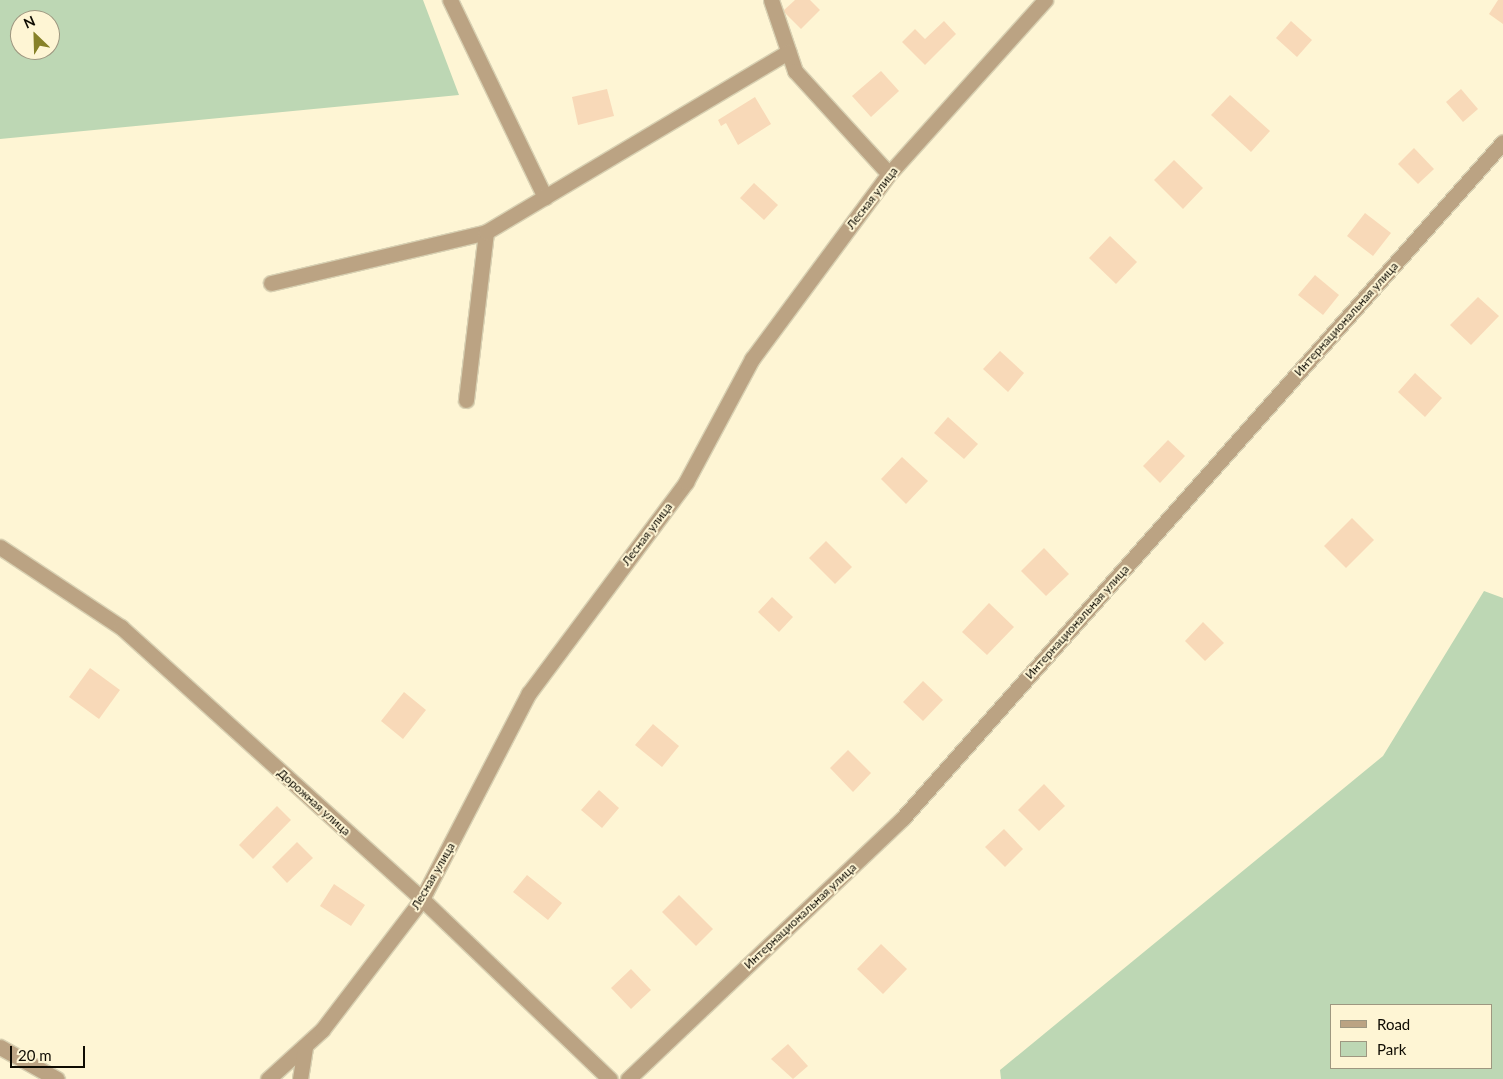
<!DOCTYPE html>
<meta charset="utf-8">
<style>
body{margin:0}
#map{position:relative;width:1503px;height:1079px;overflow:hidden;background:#fef5d4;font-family:Lato,sans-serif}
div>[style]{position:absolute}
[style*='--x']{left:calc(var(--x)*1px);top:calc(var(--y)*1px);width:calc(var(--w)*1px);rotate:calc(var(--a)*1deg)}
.green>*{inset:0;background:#bdd7b4}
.building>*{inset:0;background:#f8d9b8}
.roads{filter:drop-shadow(1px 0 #d8d0b2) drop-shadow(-1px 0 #d8d0b2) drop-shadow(0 1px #d8d0b2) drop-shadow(0 -1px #d8d0b2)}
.minor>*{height:15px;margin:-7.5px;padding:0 7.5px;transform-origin:7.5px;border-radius:7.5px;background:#bba383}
span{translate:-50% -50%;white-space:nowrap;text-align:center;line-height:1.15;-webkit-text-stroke:4px #fef5d4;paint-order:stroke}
.street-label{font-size:12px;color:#0e0b02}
.legend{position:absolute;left:1330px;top:1004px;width:162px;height:65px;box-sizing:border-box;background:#fef5d4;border:1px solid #9e9780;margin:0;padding:6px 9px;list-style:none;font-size:15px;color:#0e0b02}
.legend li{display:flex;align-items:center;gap:10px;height:25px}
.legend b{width:25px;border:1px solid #9e9780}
.north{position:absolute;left:10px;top:10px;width:50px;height:50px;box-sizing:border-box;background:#fef5d4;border:1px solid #9e9780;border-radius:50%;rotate:336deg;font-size:14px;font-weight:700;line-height:20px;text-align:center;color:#0e0b02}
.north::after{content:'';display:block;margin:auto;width:18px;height:22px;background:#878128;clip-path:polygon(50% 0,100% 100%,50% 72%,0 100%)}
.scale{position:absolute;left:10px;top:1046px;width:75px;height:22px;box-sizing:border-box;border:2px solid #0e0b02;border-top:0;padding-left:6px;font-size:15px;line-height:18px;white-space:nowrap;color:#0e0b02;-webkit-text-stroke:4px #fef5d4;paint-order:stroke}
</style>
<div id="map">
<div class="green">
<i style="clip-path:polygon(evenodd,0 0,423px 0,459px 95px,0 139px,0 0,20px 20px,50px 20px,50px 50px,20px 50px,20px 20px)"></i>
<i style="clip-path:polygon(evenodd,1484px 591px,1503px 598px,1503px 1079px,1001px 1079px,1000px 1070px,1383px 756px,1484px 591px,1332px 1005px,1492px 1005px,1492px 1068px,1332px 1068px,1332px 1005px)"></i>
</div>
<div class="building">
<i style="clip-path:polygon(795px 0,810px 0,820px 10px,801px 29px,783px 11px)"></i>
<i style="clip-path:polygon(1498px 0,1503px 0,1503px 24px,1489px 14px)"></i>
<i style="clip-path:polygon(944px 21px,956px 34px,925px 65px,902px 42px,915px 29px,925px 39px)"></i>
<i style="clip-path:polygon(1291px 21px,1312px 40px,1297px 57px,1276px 38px)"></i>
<i style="clip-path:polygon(881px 71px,899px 91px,871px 117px,852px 96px)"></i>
<i style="clip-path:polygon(607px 89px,614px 116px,578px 125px,572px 97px)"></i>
<i style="clip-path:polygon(1461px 89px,1478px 109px,1463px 122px,1446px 102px)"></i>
<i style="clip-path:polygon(1230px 95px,1270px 131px,1251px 152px,1211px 115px)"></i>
<i style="clip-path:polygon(755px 97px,771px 124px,738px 145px,726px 123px,721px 126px,718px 120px)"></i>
<i style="clip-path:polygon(1414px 148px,1434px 169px,1418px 184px,1398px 164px)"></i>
<i style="clip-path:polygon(1174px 160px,1203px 188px,1183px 209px,1154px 180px)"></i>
<i style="clip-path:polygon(754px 183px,778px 205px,764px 220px,740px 198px)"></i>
<i style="clip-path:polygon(1365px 213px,1391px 233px,1373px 256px,1347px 236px)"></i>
<i style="clip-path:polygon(1110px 236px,1137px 262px,1116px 284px,1089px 258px)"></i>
<i style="clip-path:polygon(1315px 275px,1339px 295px,1323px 315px,1298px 295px)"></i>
<i style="clip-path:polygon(1478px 297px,1499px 316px,1471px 345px,1450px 325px)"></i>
<i style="clip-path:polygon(1000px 351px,1024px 373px,1008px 392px,983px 369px)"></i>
<i style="clip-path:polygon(1415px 373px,1442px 398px,1425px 417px,1398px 392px)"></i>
<i style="clip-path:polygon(948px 417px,978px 444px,964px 459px,934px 433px)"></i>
<i style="clip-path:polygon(1168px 440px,1185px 456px,1160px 483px,1143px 466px)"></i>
<i style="clip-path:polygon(902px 457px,928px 481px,906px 504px,881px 479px)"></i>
<i style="clip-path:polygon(1352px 518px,1374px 540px,1346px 568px,1324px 546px)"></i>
<i style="clip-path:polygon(826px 541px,852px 567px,835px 584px,809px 558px)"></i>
<i style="clip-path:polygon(1044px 548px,1069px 574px,1046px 596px,1021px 571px)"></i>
<i style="clip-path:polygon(772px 597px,793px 617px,779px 632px,758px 612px)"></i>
<i style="clip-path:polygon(989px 603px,1014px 627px,987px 655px,962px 632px)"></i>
<i style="clip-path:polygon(1203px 622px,1224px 643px,1205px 661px,1185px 641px)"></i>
<i style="clip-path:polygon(90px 668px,120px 690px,99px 719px,69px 697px)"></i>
<i style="clip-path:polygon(923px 681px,943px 700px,923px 721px,903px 702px)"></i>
<i style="clip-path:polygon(404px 692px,426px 710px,403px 739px,381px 721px)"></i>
<i style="clip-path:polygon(653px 724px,679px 746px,662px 767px,635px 745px)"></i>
<i style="clip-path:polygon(848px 750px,871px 773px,853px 792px,830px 768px)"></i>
<i style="clip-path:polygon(1044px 784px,1065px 806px,1039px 831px,1018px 810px)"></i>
<i style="clip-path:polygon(599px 790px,619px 808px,602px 828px,581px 810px)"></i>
<i style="clip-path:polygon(277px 806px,291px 820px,253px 859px,239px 845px)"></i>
<i style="clip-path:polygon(1004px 829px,1023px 849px,1005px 867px,985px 847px)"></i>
<i style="clip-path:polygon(297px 842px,313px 858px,287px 883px,272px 867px)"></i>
<i style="clip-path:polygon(527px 875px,562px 903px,548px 920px,513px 892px)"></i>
<i style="clip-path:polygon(334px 884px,365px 905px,351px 926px,320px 906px)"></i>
<i style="clip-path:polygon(679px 895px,713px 929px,696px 946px,662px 912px)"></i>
<i style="clip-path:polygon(881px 944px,907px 969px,883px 994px,857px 969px)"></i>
<i style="clip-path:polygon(631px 969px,651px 990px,631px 1009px,611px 988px)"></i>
<i style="clip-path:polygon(788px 1044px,808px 1066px,793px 1079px,771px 1059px)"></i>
</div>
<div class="roads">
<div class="minor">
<i style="--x:450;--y:0;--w:219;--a:64.3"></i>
<i style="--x:771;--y:0;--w:75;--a:71.3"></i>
<i style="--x:795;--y:71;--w:139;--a:47.6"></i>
<i style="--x:271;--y:283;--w:221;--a:-13.3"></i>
<i style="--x:466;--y:400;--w:169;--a:-83.2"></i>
<i style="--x:486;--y:232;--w:352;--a:-30.8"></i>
<i style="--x:0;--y:547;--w:145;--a:33.5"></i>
<i style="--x:121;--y:627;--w:406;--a:42.1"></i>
<i style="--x:422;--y:899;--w:260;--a:43.8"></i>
<i style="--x:0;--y:1047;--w:65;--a:29.3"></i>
<i style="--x:268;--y:1079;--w:73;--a:-42.2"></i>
<i style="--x:322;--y:1030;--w:165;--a:-52.6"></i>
<i style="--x:422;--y:899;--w:232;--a:-62.6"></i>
<i style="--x:529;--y:693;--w:263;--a:-53.3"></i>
<i style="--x:686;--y:482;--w:140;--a:-61.8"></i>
<i style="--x:752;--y:359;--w:230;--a:-53.5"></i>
<i style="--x:889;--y:174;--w:234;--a:-48.1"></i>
<i style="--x:300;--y:1079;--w:33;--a:-81"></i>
<i style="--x:628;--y:1079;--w:378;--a:-43.5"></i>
<i style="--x:902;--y:819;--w:905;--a:-48.4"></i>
</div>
</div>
<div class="street-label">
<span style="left:872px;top:198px;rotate:-52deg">Лесная улица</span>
<span style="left:1346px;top:319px;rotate:-48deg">Интернациональная улица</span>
<span style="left:647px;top:534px;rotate:-53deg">Лесная улица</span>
<span style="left:1077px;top:622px;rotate:-48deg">Интернациональная улица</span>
<span style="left:314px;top:802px;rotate:42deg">Дорожная улица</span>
<span style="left:433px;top:876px;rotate:-60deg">Лесная улица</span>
<span style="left:800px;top:916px;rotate:-43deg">Интернациональная улица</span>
</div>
<ul class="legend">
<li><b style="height:6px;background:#bba383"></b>Road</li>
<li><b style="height:14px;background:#bdd7b4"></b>Park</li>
</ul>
<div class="north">N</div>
<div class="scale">20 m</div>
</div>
